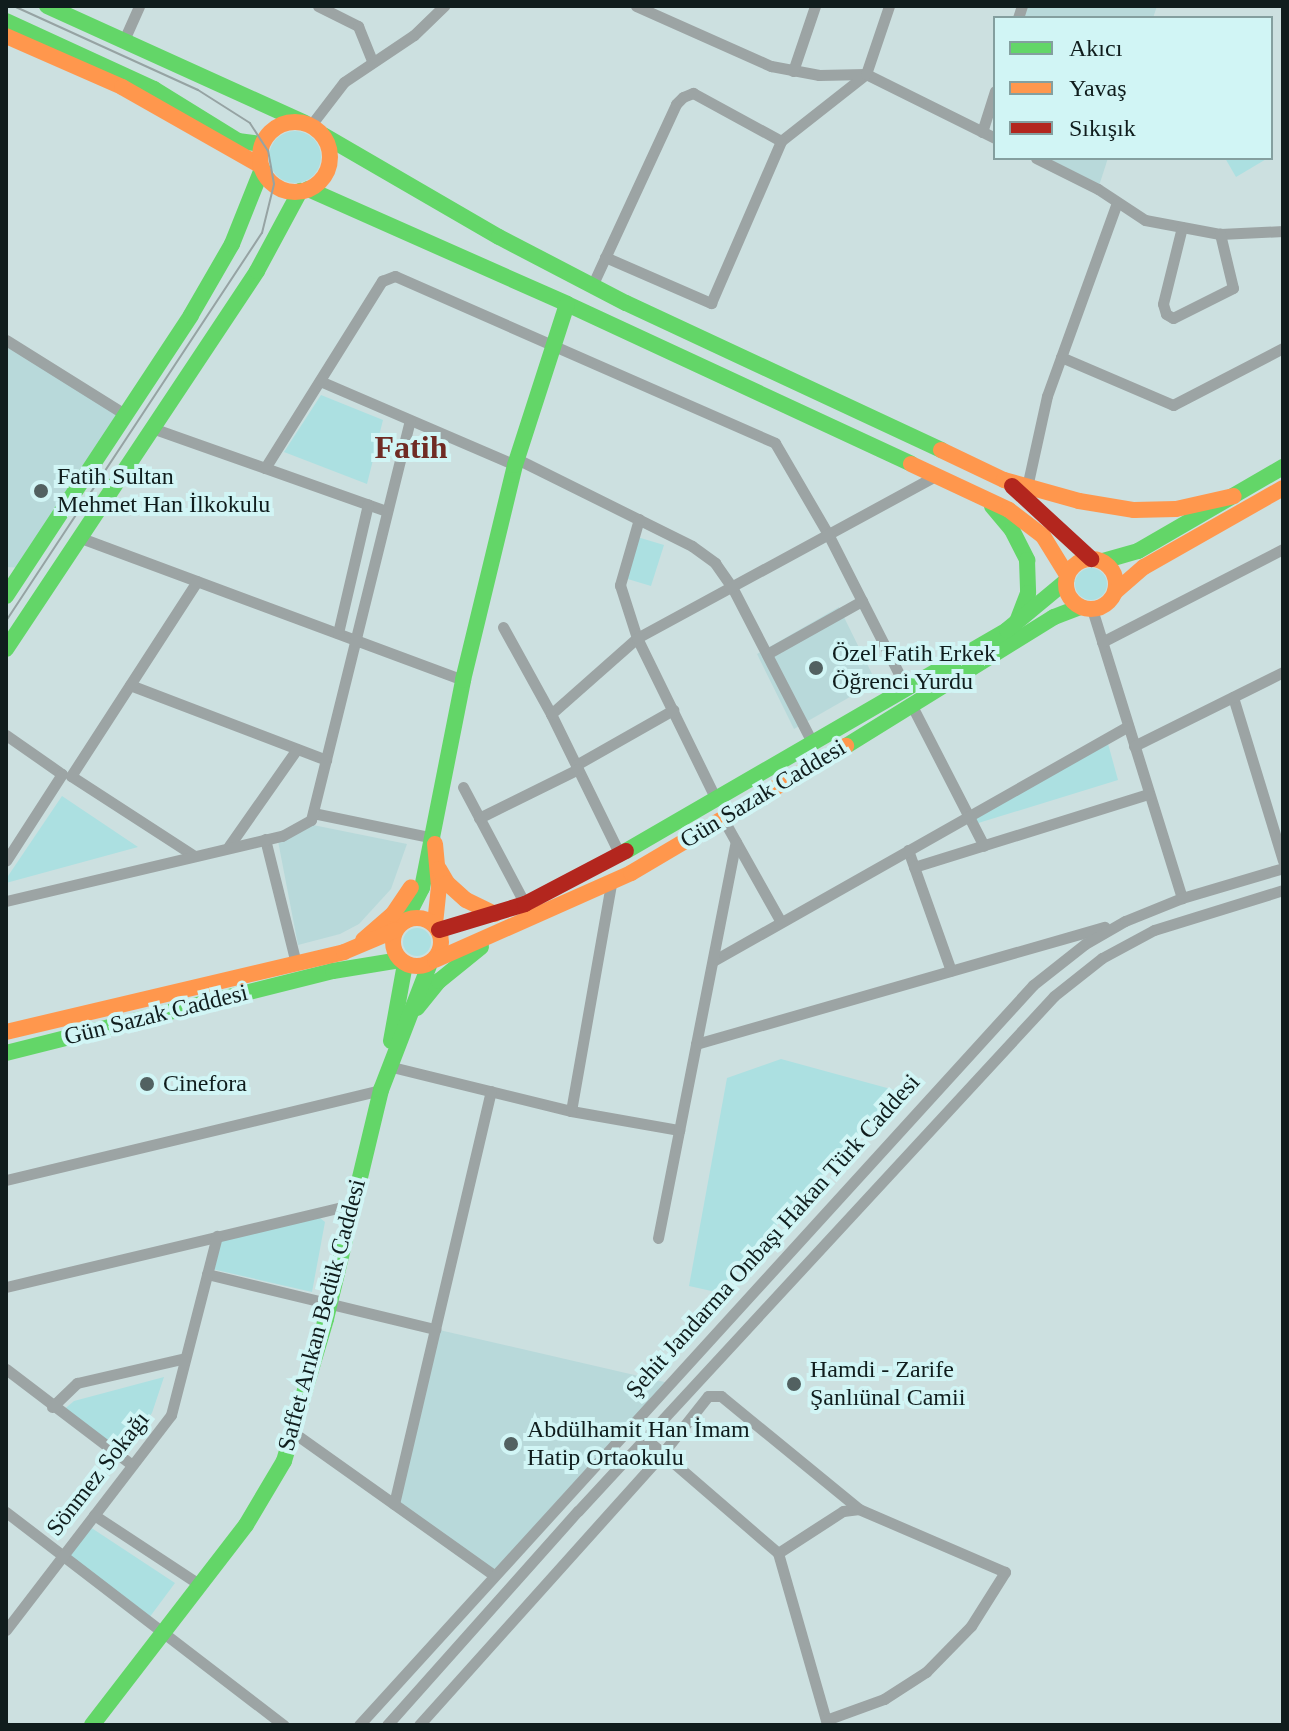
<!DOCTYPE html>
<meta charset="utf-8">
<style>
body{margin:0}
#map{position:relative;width:1289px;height:1731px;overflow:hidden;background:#cce0e0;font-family:Georgia,serif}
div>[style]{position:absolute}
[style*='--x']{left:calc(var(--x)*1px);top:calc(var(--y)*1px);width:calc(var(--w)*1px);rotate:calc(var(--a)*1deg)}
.built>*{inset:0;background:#b8d9da}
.green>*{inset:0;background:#ace0e1}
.round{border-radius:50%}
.street>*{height:11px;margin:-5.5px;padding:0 5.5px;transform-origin:5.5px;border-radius:5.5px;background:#9ca4a4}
.fast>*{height:16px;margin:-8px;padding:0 8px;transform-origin:8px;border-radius:8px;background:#63d668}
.slow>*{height:16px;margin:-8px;padding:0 8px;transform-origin:8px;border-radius:8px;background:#ff974d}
.slow>.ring{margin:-8px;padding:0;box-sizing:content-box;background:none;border:16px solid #ff974d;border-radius:50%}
.jam>*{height:16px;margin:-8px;padding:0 8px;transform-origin:8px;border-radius:8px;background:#b3261e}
.tram>*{height:2px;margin:-1px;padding:0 1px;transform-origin:1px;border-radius:1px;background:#96a3a3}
.dots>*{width:22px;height:22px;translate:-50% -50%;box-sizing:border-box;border:4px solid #d1f5f5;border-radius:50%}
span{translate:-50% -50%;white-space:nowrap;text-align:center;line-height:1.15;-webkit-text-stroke:8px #d1f5f5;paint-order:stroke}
.poi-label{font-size:24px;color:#101d1d}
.left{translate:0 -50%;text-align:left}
.street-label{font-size:24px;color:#101d1d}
.district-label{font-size:32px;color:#702b24;font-weight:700}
.frame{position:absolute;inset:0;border:8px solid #101d1d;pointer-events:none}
.legend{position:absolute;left:993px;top:16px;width:280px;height:144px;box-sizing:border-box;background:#d1f5f5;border:2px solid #849f9f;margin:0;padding:10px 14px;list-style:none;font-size:24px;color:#101d1d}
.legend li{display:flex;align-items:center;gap:16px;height:40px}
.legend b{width:40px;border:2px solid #849f9f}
</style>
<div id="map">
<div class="built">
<i style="clip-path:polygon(1017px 6px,1157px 6px,1153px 18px,1013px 18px)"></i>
<i style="clip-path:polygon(1036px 158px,1108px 158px,1098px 189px)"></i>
<i style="clip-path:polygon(6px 340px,126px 415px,25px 568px,6px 567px)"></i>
<i style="clip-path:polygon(839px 607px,876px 682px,794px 729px,757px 654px)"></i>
<i style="clip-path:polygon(313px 825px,407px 844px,391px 889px,359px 924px,340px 934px,298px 945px,278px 841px)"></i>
<i style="clip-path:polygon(435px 1329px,669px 1383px,494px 1575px,394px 1504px)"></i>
</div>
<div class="green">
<i class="round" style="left:269px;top:131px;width:52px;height:52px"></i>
<i style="clip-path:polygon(1225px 158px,1268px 158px,1236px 177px)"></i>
<i style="clip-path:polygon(321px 395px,383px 420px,367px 484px,284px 452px)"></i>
<i style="clip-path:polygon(634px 536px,664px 545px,651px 586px,621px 577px)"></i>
<i class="round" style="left:1075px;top:568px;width:32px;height:32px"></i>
<i style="clip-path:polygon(1107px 740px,1118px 780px,975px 824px,971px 817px)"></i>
<i style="clip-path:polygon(62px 796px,138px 847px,6px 883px,6px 879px)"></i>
<i class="round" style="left:403px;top:928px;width:28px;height:28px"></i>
<i style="clip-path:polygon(781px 1059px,898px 1091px,716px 1292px,689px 1286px,727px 1078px)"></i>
<i style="clip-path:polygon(320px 1218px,325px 1222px,312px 1292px,212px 1269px,218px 1241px)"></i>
<i style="clip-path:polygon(164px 1377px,152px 1413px,122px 1453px,61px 1412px,74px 1401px)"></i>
<i style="clip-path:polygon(87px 1525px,175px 1583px,149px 1618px,63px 1554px)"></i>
</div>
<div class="street">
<i style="--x:318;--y:6;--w:45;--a:26.6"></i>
<i style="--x:358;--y:26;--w:38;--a:68"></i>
<i style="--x:636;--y:6;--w:148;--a:24"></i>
<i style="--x:771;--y:66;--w:49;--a:10.6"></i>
<i style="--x:819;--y:75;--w:47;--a:-1.2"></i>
<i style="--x:866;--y:74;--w:144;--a:26.4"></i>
<i style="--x:1018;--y:18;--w:13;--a:-72"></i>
<i style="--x:124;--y:40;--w:37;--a:-66"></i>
<i style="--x:793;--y:71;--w:69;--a:-71.3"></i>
<i style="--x:311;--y:125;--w:54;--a:-52.5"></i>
<i style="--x:344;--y:82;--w:84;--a:-33.9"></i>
<i style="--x:414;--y:35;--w:42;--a:-44"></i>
<i style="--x:982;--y:132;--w:43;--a:-72.4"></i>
<i style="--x:1036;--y:158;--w:69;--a:26.6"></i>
<i style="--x:1098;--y:189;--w:56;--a:33.4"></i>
<i style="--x:1145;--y:220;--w:76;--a:10.6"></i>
<i style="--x:1220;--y:234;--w:63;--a:-2.7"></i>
<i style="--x:1182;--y:227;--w:79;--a:103.9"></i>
<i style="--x:1163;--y:304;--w:10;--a:73"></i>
<i style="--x:1166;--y:314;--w:8;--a:30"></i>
<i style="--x:1173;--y:318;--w:67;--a:-26.6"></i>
<i style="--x:1233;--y:288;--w:56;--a:-103.5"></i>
<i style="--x:605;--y:257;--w:116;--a:23.5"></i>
<i style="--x:711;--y:303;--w:176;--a:-66.6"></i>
<i style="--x:781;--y:141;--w:108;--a:-38.2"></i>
<i style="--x:866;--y:74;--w:72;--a:-71.3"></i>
<i style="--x:592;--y:286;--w:200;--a:-65.2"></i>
<i style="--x:676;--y:104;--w:10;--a:-45"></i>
<i style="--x:683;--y:97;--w:11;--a:-22"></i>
<i style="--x:693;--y:93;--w:100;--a:28.6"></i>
<i style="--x:6;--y:340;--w:142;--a:32"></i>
<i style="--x:1061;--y:357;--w:122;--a:23.2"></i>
<i style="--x:1173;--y:405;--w:124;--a:-27.4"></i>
<i style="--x:320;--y:381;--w:212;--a:23.3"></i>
<i style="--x:152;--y:428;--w:249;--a:19.5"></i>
<i style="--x:517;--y:459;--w:195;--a:26.4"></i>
<i style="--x:692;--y:546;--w:29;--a:36"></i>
<i style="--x:715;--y:563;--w:29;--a:55"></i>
<i style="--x:732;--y:587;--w:174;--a:62.7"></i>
<i style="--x:265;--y:468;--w:221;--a:-58"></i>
<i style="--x:382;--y:281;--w:14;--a:-21"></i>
<i style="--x:395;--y:276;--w:415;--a:23.7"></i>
<i style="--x:775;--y:443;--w:105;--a:59.8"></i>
<i style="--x:828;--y:534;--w:173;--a:63.1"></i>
<i style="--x:1027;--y:487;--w:93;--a:-77.6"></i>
<i style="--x:1047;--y:396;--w:205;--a:-70.1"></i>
<i style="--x:639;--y:519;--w:69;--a:106.1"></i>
<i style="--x:620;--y:585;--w:56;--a:72.2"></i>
<i style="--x:637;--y:638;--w:179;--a:63.9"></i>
<i style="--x:81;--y:538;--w:408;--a:20.4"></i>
<i style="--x:1092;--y:609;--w:303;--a:72.7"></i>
<i style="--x:503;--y:627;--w:99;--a:61.1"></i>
<i style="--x:551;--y:714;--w:157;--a:63.9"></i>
<i style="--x:338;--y:633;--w:132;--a:-76.9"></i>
<i style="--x:1102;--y:642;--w:203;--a:-27.2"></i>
<i style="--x:767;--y:654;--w:109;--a:-29.2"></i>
<i style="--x:130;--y:685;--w:210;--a:20.9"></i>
<i style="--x:1233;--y:697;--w:171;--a:73"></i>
<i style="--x:912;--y:706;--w:157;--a:62.8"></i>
<i style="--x:551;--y:714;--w:115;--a:-41.5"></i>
<i style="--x:637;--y:638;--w:337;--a:-28.5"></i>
<i style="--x:6;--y:735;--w:68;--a:34.9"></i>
<i style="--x:62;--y:774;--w:103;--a:122.8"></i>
<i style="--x:1134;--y:746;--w:166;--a:-26.4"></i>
<i style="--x:576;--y:765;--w:112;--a:-29.6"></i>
<i style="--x:463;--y:787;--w:132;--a:62.1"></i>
<i style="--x:313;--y:813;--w:124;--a:11.7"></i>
<i style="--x:722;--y:817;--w:120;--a:60.7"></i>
<i style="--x:479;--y:818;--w:110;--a:-26.3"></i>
<i style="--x:265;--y:839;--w:128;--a:76"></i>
<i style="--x:229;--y:846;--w:118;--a:-55"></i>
<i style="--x:908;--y:850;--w:128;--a:70.4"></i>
<i style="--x:193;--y:855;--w:145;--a:-147.1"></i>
<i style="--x:71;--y:776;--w:232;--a:-57.1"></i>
<i style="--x:914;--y:867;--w:246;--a:-17.3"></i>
<i style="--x:6;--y:901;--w:284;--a:-13.3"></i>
<i style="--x:282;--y:836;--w:33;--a:-29"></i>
<i style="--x:311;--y:820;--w:411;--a:-76.1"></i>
<i style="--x:713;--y:961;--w:477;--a:-29.5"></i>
<i style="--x:696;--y:1044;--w:425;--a:-16"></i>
<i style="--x:388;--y:1066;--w:188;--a:13.8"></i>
<i style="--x:571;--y:1111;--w:110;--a:10"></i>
<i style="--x:571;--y:1111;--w:231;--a:-80"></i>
<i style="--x:6;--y:1180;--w:386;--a:-13.5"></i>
<i style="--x:658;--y:1238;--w:404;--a:-78.9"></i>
<i style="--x:207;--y:1274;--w:235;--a:13.6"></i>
<i style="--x:6;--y:1287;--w:355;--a:-13.4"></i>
<i style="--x:6;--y:1369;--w:158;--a:37.3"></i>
<i style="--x:52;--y:1407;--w:35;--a:-44"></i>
<i style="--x:77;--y:1383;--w:111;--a:-13"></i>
<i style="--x:294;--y:1433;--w:245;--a:35.4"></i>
<i style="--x:646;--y:1439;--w:174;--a:40.8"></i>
<i style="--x:778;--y:1553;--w:174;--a:74"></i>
<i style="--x:826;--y:1720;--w:62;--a:-19.9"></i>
<i style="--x:884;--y:1699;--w:50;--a:-32.7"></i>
<i style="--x:926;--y:1672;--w:64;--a:-45.6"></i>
<i style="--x:971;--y:1626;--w:64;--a:-57.8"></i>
<i style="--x:1005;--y:1572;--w:159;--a:-156.7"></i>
<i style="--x:859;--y:1509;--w:16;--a:173"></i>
<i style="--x:843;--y:1511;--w:77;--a:147.1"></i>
<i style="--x:394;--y:1504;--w:424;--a:-76.8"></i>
<i style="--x:6;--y:1512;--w:350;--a:37.5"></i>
<i style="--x:94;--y:1515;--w:127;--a:33.4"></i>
<i style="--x:6;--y:1630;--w:271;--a:-52.5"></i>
<i style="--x:171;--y:1415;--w:185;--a:-75.6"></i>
<i style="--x:359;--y:1725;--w:1001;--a:-47.67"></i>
<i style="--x:1033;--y:985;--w:66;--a:-38.3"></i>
<i style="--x:1085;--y:944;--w:46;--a:-29.9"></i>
<i style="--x:1125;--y:921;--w:61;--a:-22"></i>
<i style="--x:1182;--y:898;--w:105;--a:-16.5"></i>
<i style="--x:387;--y:1725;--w:287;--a:-48.3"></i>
<i style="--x:578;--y:1511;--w:701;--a:-47.25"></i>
<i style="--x:1054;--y:996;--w:61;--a:-38.4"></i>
<i style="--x:1102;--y:958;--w:59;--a:-28.3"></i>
<i style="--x:1154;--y:930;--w:135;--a:-17.2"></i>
<i style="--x:419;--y:1725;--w:364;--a:-48.1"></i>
<i style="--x:662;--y:1454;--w:74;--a:-51.6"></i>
<i style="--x:708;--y:1396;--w:13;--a:0"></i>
<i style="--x:721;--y:1396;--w:178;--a:39.3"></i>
</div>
<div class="fast">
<i style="--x:47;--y:6;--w:283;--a:24.4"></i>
<i style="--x:6;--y:21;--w:163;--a:24.7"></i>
<i style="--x:154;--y:89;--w:99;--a:31.8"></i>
<i style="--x:238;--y:141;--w:24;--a:7"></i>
<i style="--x:323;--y:135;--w:203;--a:30.1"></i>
<i style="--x:499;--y:237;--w:143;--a:27.5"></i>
<i style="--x:626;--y:303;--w:348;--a:25"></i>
<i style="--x:308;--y:189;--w:283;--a:23.9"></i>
<i style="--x:567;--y:304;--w:379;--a:24.9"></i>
<i style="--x:992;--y:506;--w:31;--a:50"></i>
<i style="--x:1012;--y:530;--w:34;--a:63"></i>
<i style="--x:1027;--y:560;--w:33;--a:88"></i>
<i style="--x:1028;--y:593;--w:30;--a:111"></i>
<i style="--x:1103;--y:561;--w:36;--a:-16"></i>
<i style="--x:1138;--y:551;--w:168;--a:-30.1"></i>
<i style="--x:6;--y:596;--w:336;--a:-56.6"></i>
<i style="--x:191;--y:315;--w:82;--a:-60"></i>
<i style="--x:232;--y:244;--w:81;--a:-68.2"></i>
<i style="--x:6;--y:649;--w:454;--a:-56.4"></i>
<i style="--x:257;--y:271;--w:91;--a:-61.7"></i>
<i style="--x:846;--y:746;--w:245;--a:-31.8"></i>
<i style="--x:1054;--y:617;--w:28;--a:-21"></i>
<i style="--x:626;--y:851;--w:440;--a:-30.1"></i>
<i style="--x:1007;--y:630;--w:77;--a:-39.7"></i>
<i style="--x:405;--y:921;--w:37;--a:-63"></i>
<i style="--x:422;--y:888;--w:212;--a:-78.8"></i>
<i style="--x:463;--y:680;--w:221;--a:-76.4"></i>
<i style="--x:515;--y:465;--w:169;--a:-72.1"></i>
<i style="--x:417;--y:1008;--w:35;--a:-51"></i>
<i style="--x:439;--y:981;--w:54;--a:-39"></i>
<i style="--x:391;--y:1041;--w:78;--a:-79.7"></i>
<i style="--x:6;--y:1053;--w:337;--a:-14.1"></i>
<i style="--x:333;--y:971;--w:68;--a:-9.3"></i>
<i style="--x:92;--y:1725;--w:252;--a:-52.4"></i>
<i style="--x:246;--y:1525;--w:74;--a:-59.3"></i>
<i style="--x:284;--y:1461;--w:148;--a:-73.5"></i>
<i style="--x:326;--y:1319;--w:236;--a:-76.5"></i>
<i style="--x:381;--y:1090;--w:136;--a:-68.9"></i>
</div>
<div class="slow">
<i style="--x:6;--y:36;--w:127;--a:23.7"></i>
<i style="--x:122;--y:87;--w:160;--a:29.6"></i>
<i class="ring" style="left:260px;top:122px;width:54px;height:54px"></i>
<i style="--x:941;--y:450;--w:70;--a:25.5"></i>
<i style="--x:1004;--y:480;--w:78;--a:15.6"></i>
<i style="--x:1079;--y:501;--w:56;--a:9.3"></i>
<i style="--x:1134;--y:510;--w:42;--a:-1.4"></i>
<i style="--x:1176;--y:509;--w:59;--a:-12.6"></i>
<i style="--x:911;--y:464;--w:108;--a:25.1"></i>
<i style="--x:1009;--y:510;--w:43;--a:37.4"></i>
<i style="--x:1043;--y:536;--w:46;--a:58.4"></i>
<i class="ring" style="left:1066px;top:559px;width:34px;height:34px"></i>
<i style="--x:1115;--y:592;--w:38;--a:-41"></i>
<i style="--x:1144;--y:567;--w:160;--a:-29.6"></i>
<i style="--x:435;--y:844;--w:42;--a:84.6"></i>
<i style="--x:439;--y:886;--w:39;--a:96"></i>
<i style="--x:439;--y:869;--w:16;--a:60"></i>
<i style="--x:447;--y:883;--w:25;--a:42"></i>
<i style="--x:466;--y:900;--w:32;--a:26"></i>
<i class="ring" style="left:393px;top:918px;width:32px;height:32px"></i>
<i style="--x:363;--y:940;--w:40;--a:-41"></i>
<i style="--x:393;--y:914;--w:32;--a:-56"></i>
<i style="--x:435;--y:960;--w:214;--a:-23.9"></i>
<i style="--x:631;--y:873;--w:250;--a:-30.6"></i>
<i style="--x:6;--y:1032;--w:347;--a:-13.3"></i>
<i style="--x:344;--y:952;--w:56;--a:-22.9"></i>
</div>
<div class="jam">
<i style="--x:1012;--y:486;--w:108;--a:42.7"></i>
<i style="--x:439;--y:930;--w:90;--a:-16.8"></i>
<i style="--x:525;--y:904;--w:114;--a:-27.7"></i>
</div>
<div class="tram">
<i style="--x:6;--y:621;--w:465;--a:-56.6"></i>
<i style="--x:262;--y:233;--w:50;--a:-76.2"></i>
<i style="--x:274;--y:184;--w:34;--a:-100"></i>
<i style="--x:268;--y:151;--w:33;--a:-123"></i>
<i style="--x:250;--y:123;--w:62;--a:-147.6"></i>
<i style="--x:198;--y:90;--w:202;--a:-155.5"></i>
</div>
<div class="dots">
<i style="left:41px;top:491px;background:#526161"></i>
<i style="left:816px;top:668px;background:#526161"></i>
<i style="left:147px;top:1084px;background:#526161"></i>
<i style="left:794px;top:1384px;background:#526161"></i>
<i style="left:511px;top:1444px;background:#526161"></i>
</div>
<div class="poi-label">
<span class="left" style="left:57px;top:491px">Fatih Sultan<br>Mehmet Han İlkokulu</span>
<span class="left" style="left:832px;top:668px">Özel Fatih Erkek<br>Öğrenci Yurdu</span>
<span class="left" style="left:163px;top:1084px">Cinefora</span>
<span class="left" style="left:810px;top:1384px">Hamdi - Zarife<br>Şanlıünal Camii</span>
<span class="left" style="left:527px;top:1444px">Abdülhamit Han İmam<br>Hatip Ortaokulu</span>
</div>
<div class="street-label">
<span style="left:763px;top:794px;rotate:-31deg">Gün Sazak Caddesi</span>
<span style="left:156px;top:1015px;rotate:-14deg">Gün Sazak Caddesi</span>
<span style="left:773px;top:1236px;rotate:-48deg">Şehit Jandarma Onbaşı Hakan Türk Caddesi</span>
<span style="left:322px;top:1315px;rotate:-75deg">Saffet Arıkan Bedük Caddesi</span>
<span style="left:98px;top:1474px;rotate:-52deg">Sönmez Sokağı</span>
</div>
<div class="district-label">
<span style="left:411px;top:447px">Fatih</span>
</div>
<div class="frame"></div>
<ul class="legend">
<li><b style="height:10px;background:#63d668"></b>Akıcı</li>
<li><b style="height:10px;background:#ff974d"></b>Yavaş</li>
<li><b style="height:10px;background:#b3261e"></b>Sıkışık</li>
</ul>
</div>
